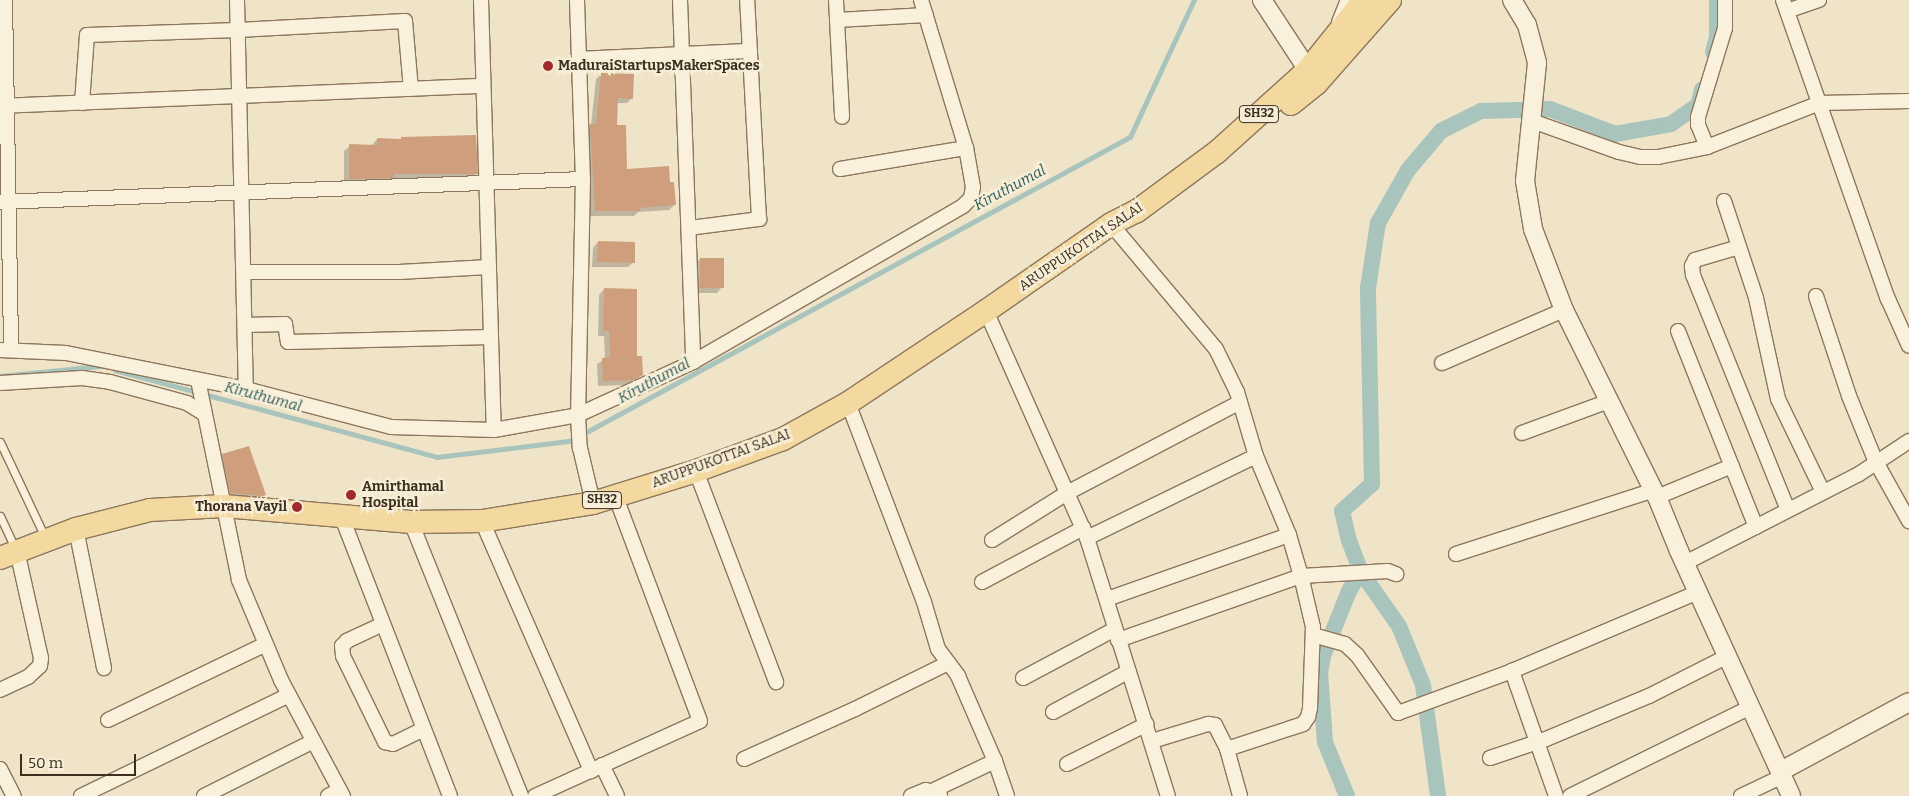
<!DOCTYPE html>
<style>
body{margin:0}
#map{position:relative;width:1909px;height:796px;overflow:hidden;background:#f0e4c8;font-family:Bitter,serif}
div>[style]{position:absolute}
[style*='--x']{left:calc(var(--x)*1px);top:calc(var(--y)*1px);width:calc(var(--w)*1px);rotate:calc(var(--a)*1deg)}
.shadow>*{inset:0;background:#0003}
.stream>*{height:4.5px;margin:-2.25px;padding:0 2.25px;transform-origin:2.25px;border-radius:2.25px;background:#a9c4bc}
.canal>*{height:16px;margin:-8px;padding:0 8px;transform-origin:8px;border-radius:8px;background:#a9c4bc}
.building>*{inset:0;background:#cf9f7d}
.roads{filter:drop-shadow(1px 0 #8d765c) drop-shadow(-1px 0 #8d765c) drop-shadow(0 1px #8d765c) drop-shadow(0 -1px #8d765c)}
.service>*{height:7px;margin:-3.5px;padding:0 3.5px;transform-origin:3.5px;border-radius:3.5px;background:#faf1dc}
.minor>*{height:14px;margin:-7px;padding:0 7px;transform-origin:7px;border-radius:7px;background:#faf1dc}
.tertiary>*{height:18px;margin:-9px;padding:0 9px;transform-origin:9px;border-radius:9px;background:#faf1dc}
.primary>*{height:22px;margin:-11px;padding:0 11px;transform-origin:11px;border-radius:11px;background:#f3d9a0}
.dots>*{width:14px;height:14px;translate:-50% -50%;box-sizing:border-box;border:2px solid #f7eed8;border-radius:50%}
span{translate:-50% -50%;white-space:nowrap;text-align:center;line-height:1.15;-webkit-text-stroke:4.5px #f7eed8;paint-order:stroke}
.shield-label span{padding:1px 4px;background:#f7eed8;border:1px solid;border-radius:4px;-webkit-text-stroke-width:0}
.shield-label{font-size:12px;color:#3d2e20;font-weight:700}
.poi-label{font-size:14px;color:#3d2e20;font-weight:700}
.left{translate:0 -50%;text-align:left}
.right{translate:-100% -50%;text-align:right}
.street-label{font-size:14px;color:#3d2e20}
.water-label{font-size:15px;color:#2f5d5a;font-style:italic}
.scale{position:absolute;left:20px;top:754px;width:116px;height:22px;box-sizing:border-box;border:2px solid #3d2e20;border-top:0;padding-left:6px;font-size:15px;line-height:18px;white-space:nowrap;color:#3d2e20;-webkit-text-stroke:4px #f7eed8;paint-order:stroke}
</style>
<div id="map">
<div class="shadow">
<i style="clip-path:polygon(602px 74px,632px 98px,627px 103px,617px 103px,616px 126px,626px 170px,669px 183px,675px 204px,669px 210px,638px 212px,634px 216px,590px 216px,585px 130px,591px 125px,596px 79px)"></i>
<i style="clip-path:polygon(377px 139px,476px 174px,471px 179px,390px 179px,387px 183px,344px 184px,344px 151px,350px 146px,372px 145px)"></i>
<i style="clip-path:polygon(598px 242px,634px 262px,628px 267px,592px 267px,593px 248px)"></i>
<i style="clip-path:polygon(700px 259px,722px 287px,717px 293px,695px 293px,695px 265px)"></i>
<i style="clip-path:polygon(604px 289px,642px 375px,627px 385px,598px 386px,597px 364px,605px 359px,604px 336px,598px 336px,599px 295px)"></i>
<i style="clip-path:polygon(223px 455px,264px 495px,256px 503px,222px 501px,214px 464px)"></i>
</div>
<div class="stream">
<i style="--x:115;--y:370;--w:85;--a:15"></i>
<i style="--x:0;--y:376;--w:100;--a:-5.7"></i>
<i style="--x:204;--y:394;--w:241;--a:15.1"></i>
<i style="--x:437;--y:457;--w:134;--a:-6.9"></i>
<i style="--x:570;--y:441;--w:637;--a:-28.5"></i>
<i style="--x:1130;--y:137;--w:151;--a:-65"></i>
</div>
<div class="canal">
<i style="--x:1713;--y:52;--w:16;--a:-75"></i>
<i style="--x:1717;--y:37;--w:37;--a:-90"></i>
<i style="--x:1361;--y:572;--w:66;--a:54.9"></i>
<i style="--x:1399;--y:626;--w:64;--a:67.9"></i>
<i style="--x:1423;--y:685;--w:112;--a:82.3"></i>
<i style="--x:1347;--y:796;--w:58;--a:-112.2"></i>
<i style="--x:1325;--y:742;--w:69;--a:-94.1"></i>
<i style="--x:1320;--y:673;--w:17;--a:-80"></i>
<i style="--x:1323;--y:656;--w:70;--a:-68.2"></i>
<i style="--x:1349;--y:591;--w:22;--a:-58"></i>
<i style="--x:1361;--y:572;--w:33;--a:-111"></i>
<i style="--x:1349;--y:541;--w:31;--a:-103"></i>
<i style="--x:1342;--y:511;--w:40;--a:-42"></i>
<i style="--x:1372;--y:484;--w:196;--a:-91.2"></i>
<i style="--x:1368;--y:288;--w:66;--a:-81.3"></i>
<i style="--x:1378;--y:223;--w:61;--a:-60.5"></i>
<i style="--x:1408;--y:170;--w:51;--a:-49.8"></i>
<i style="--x:1441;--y:131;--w:45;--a:-26.6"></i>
<i style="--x:1481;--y:111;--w:69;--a:-1.7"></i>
<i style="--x:1550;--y:109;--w:70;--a:21"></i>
<i style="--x:1615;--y:134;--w:57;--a:-10.1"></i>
<i style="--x:1671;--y:124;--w:33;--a:-35"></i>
<i style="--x:1698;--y:105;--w:16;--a:-75"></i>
</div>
<div class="building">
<i style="clip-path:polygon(601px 73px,634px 74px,633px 99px,618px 98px,617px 125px,626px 125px,627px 169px,669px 166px,670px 182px,674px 182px,676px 205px,640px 208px,640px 211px,595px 211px,590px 124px,596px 124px)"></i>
<i style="clip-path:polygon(476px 135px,478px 174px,394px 174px,393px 178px,349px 179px,349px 144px,377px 145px,377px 138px,401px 139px,401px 137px)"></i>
<i style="clip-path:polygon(598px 241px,635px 242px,635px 263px,597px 262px)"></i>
<i style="clip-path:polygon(700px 258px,724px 258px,724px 288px,700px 288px)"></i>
<i style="clip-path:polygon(604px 288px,637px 289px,637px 356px,642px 356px,643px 375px,633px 380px,603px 381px,602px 358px,610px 357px,609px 331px,603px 331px)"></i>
<i style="clip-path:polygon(249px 446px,266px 495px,263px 496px,230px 493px,222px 454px)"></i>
</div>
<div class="roads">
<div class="service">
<i style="--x:0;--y:442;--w:105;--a:64.7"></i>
<i style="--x:0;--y:516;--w:38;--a:65"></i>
</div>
<div class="minor">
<i style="--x:5;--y:0;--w:350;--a:89"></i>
<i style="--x:237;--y:0;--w:389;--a:88.7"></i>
<i style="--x:481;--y:0;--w:430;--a:88.3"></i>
<i style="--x:577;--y:0;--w:179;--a:88.1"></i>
<i style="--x:583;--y:179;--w:236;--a:91.2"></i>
<i style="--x:578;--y:415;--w:33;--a:87"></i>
<i style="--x:580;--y:448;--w:57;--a:76.7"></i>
<i style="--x:680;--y:0;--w:362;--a:87.9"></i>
<i style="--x:836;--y:0;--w:20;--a:87"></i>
<i style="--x:837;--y:20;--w:89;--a:-3.2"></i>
<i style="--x:1783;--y:0;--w:317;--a:70.7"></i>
<i style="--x:1888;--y:299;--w:51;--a:65.9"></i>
<i style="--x:1787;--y:11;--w:34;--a:-19"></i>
<i style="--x:837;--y:20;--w:97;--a:87"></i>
<i style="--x:1339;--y:22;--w:24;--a:-68"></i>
<i style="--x:579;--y:59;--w:171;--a:-2.7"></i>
<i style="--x:82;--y:103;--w:68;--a:-85.8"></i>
<i style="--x:87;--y:35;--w:151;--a:-1.9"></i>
<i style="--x:238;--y:30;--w:167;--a:-3.1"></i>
<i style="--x:405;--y:21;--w:68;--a:85"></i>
<i style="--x:0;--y:106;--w:483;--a:-2.4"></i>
<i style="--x:1532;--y:121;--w:92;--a:19.6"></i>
<i style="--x:1619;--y:152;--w:22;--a:13"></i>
<i style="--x:1640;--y:157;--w:18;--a:0"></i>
<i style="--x:1658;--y:157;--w:50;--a:-11.5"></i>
<i style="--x:1707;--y:147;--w:121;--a:-21.3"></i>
<i style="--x:1820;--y:103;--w:89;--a:-1.3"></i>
<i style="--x:1707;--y:147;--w:24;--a:-112"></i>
<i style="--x:1698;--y:125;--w:8;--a:-90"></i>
<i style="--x:1698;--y:117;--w:93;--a:-73.1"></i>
<i style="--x:1725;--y:28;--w:28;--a:-90"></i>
<i style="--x:840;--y:169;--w:128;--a:-9.5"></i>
<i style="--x:1724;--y:201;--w:102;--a:71.7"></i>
<i style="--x:1756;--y:298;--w:103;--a:77.7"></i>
<i style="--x:1778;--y:399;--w:103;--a:64.2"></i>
<i style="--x:0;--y:202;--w:583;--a:-2.26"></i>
<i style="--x:1111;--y:224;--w:163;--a:50"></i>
<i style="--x:1216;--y:349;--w:48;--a:64"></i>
<i style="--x:1237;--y:392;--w:67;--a:73.5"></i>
<i style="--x:1256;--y:456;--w:86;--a:67.3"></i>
<i style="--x:1289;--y:535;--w:43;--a:73.7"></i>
<i style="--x:1301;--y:576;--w:194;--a:160.7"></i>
<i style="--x:689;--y:228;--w:71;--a:-7.3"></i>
<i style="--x:759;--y:219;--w:219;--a:-93.1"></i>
<i style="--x:1739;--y:247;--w:46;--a:163.5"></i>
<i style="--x:1695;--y:260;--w:7;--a:117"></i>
<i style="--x:1692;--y:266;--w:9;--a:84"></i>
<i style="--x:1693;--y:275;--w:253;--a:68"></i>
<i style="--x:244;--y:272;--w:155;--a:0"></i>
<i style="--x:399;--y:272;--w:90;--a:-3.2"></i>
<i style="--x:1816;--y:296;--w:105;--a:71.7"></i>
<i style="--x:1849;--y:396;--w:71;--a:67.8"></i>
<i style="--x:1876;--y:462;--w:68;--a:60.8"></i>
<i style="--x:986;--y:311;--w:248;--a:66"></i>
<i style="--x:1087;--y:538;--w:270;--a:72.6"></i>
<i style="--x:245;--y:325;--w:40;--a:-1.4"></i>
<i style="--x:285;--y:324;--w:18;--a:81"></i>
<i style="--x:288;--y:342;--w:203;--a:-1.4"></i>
<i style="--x:1678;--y:331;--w:211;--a:68.3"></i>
<i style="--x:0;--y:350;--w:66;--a:2.6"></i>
<i style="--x:66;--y:353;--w:184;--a:11.3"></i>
<i style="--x:246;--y:389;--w:150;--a:14.7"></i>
<i style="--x:391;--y:427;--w:103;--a:1.7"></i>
<i style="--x:494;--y:430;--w:85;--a:-10.1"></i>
<i style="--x:578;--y:415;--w:127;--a:-24.7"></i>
<i style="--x:693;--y:362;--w:312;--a:-30"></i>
<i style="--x:963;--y:206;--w:11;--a:-45"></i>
<i style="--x:971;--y:198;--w:11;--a:-80"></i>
<i style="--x:973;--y:187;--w:40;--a:-100"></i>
<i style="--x:966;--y:148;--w:155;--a:-106.9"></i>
<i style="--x:1442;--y:363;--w:133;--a:-23.5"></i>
<i style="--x:198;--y:380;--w:204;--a:78.4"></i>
<i style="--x:239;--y:580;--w:108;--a:67.2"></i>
<i style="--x:281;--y:680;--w:132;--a:61.9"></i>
<i style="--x:0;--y:383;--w:82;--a:-3.5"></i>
<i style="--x:82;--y:378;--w:28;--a:8"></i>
<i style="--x:110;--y:382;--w:80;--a:15.3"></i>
<i style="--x:187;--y:403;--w:19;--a:32"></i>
<i style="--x:848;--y:403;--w:213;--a:69.1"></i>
<i style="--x:924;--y:602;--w:49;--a:73.4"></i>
<i style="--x:938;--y:649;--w:34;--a:53"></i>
<i style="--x:958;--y:676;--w:93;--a:66.5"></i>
<i style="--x:995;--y:761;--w:37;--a:71"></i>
<i style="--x:1522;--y:433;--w:93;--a:-20.2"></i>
<i style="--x:696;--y:471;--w:226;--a:69.2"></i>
<i style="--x:1657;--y:497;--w:81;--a:-22.5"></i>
<i style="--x:341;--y:515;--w:301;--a:68.8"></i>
<i style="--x:482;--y:521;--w:273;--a:66.4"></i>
<i style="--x:411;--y:522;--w:295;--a:68.1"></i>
<i style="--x:76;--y:529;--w:142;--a:78.6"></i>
<i style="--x:1087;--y:538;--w:188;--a:-25.9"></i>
<i style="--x:992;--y:540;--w:89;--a:-32.1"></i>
<i style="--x:1067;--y:493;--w:195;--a:-27.7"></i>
<i style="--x:1456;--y:554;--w:208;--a:-17.9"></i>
<i style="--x:1685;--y:563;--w:195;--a:-27.1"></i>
<i style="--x:1859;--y:474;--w:60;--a:-33.4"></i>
<i style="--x:982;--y:582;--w:115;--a:-28.1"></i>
<i style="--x:1107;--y:599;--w:193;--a:-19.4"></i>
<i style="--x:383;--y:624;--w:40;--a:155"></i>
<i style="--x:347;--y:641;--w:7;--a:135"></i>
<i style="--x:342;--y:646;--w:10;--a:84"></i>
<i style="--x:343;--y:656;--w:96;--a:64"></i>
<i style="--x:385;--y:742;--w:8;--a:14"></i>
<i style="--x:393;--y:744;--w:34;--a:-26"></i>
<i style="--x:1313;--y:635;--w:33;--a:16"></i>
<i style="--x:1345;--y:644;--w:16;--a:43"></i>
<i style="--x:1357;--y:655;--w:71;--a:54.7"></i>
<i style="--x:1398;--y:713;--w:121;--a:-20.2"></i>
<i style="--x:1023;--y:678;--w:104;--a:-28"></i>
<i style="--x:0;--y:690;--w:31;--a:-25"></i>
<i style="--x:28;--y:677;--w:16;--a:-43"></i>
<i style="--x:40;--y:666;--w:8;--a:-83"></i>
<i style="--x:41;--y:658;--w:110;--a:-102.6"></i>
<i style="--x:1053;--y:712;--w:86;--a:-28.3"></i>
<i style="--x:108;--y:720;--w:175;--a:-25.7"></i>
<i style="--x:1152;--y:741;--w:59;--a:-16.9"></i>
<i style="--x:1208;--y:724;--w:7;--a:8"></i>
<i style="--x:1215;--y:725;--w:27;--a:63"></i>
<i style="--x:1227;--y:749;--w:49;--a:74.5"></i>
<i style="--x:1227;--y:749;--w:67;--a:-18.2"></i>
<i style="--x:1291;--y:728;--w:13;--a:-18"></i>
<i style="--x:1303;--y:724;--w:9;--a:-54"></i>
<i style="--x:1308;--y:717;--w:9;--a:-77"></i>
<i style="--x:1310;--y:708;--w:81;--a:-87.9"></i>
<i style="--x:1313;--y:627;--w:52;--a:-103.2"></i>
<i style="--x:1301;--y:576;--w:87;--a:-3.3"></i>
<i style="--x:1388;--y:571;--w:9;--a:21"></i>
<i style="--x:1490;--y:758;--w:59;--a:-18.7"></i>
<i style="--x:1546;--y:739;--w:112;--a:-22.7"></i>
<i style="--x:1649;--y:696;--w:89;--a:-26.9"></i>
<i style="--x:744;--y:759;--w:122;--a:-24.2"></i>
<i style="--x:855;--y:709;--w:104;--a:-26.3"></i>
<i style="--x:1067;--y:764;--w:89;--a:-26.6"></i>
<i style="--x:602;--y:765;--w:34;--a:64"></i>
<i style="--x:0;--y:769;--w:30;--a:63"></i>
<i style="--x:932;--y:791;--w:70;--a:-25.5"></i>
<i style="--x:81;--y:796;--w:231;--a:-25.9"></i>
<i style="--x:204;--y:796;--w:121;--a:-26.6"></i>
<i style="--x:328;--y:796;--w:13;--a:-27"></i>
<i style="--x:535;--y:796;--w:181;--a:-24.4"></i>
<i style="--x:700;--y:721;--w:241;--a:-110.6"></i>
<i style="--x:911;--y:796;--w:16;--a:-22"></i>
<i style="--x:926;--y:790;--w:15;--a:20"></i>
<i style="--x:1556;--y:796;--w:133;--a:-109.4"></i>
<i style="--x:1512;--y:671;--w:202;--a:-23"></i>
<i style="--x:1570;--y:796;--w:202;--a:-26.2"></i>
<i style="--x:1741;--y:796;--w:47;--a:-25.5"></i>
</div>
<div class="tertiary">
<i style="--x:1262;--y:0;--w:84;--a:56.7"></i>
<i style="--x:1512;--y:0;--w:29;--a:59"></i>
<i style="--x:1527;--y:25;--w:39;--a:75"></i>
<i style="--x:1537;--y:63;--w:119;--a:95.8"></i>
<i style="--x:1525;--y:181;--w:49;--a:80.5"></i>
<i style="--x:1533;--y:229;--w:87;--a:69.1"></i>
<i style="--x:1564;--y:310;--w:209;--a:63.6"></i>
<i style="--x:1657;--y:497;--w:58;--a:67.8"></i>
<i style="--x:1679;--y:551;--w:269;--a:65.4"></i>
<i style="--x:1781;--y:771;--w:145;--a:-28.3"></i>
</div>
<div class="primary">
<i style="--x:1291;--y:104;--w:32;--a:-39"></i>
<i style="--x:1316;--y:84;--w:112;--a:-48.6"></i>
<i style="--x:0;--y:558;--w:81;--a:-20.9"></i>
<i style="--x:76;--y:529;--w:76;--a:-14.4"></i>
<i style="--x:150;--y:510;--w:74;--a:-3.1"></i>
<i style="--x:224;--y:506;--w:188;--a:4.9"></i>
<i style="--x:411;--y:522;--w:71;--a:-0.8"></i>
<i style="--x:482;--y:521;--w:112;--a:-9.2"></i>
<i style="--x:593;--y:503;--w:108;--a:-17.3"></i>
<i style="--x:696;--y:471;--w:93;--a:-20.2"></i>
<i style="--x:783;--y:439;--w:74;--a:-29"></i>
<i style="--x:848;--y:403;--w:166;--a:-33.7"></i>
<i style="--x:986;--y:311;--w:152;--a:-34.8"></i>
<i style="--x:1111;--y:224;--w:29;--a:-27"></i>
<i style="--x:1137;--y:211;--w:99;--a:-36.4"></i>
<i style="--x:1217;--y:152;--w:122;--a:-42"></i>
<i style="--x:1308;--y:70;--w:90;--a:-51.3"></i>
</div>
</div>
<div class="dots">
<i style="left:548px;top:66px;background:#9e2a2b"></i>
<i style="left:351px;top:495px;background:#9e2a2b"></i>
<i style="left:297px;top:507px;background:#9e2a2b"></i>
</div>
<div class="shield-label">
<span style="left:1259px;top:114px">SH32</span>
<span style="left:602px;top:500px">SH32</span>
</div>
<div class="poi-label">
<span class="left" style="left:558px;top:66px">MaduraiStartupsMakerSpaces</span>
<span class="left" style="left:362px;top:495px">Amirthamal<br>Hospital</span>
<span class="right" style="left:287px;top:507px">Thorana Vayil</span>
</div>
<div class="street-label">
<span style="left:1081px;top:247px;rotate:-34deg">ARUPPUKOTTAI SALAI</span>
<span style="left:721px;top:459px;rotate:-20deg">ARUPPUKOTTAI SALAI</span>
</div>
<div class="water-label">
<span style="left:1010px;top:188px;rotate:-28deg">Kiruthumal</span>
<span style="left:654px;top:381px;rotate:-28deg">Kiruthumal</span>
<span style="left:263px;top:397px;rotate:15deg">Kiruthumal</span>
</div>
<div class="scale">50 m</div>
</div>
